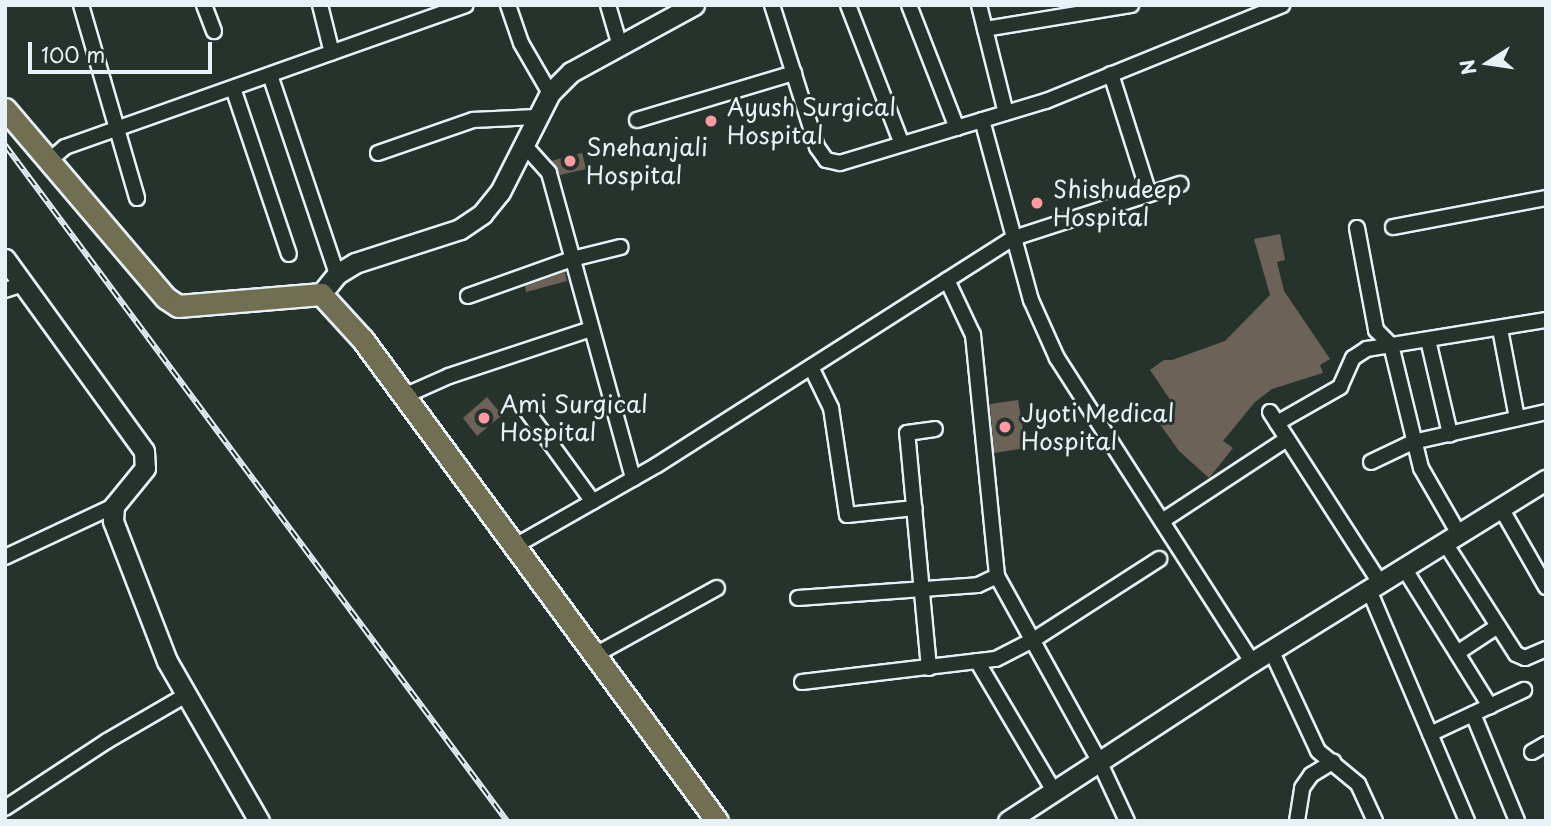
<!DOCTYPE html>
<style>
body{margin:0}
#map{position:relative;width:1551px;height:826px;overflow:hidden;background:#26332d;font-family:"Playpen Sans",sans-serif}
div>[style]{position:absolute}
[style*='--x']{left:calc(var(--x)*1px);top:calc(var(--y)*1px);width:calc(var(--w)*1px);rotate:calc(var(--a)*1deg)}
.building>*{inset:0;background:#6d6257}
.roads{filter:drop-shadow(2px 0 #e8f1f8) drop-shadow(-2px 0 #e8f1f8) drop-shadow(0 2px #e8f1f8) drop-shadow(0 -2px #e8f1f8)}
.street>*{height:14px;margin:-7px;padding:0 7px;transform-origin:7px;border-radius:7px;background:#26332d}
.secondary>*{height:19px;margin:-9.5px;padding:0 9.5px;transform-origin:9.5px;border-radius:9.5px;background:#26332d}
.primary>*{height:21px;margin:-10.5px;padding:0 10.5px;transform-origin:10.5px;border-radius:10.5px;background:#716f52}
.rail>*{height:6px;margin-top:-3px;transform-origin:0;background:repeating-linear-gradient(90deg,#26332d 0 10px,#e8f1f8 0 20px);box-sizing:border-box;border-block:2px solid #e8f1f8}
.dots>*{width:19px;height:19px;translate:-50% -50%;box-sizing:border-box;border:4px solid #26332d;border-radius:50%}
span{translate:-50% -50%;white-space:nowrap;text-align:center;line-height:1.15;-webkit-text-stroke:6px #26332d;paint-order:stroke}
.poi-label{font-size:24px;color:#e8f1f8}
.left{translate:0 -50%;text-align:left}
.frame{position:absolute;inset:0;border:7px solid #e8f1f8;pointer-events:none}
.north{position:absolute;left:1453px;top:28px;width:70px;height:70px;-webkit-text-stroke:5px #26332d;paint-order:stroke;rotate:258deg;font-size:19px;font-weight:700;line-height:28px;text-align:center;color:#e8f1f8}
.north::after{content:'';display:block;margin:auto;width:24px;height:32px;background:#e8f1f8;clip-path:polygon(50% 0,100% 100%,50% 72%,0 100%)}
.scale{position:absolute;left:28px;top:42px;width:184px;height:32px;box-sizing:border-box;border:4px solid #e8f1f8;border-top:0;padding-left:9px;font-size:21px;line-height:24px;white-space:nowrap;color:#e8f1f8;-webkit-text-stroke:5px #26332d;paint-order:stroke}
</style>
<div id="map">
<div class="building">
<i style="clip-path:polygon(582px 153px,586px 169px,560px 175px,551px 161px)"></i>
<i style="clip-path:polygon(1280px 234px,1285px 260px,1277px 262px,1284px 291px,1330px 359px,1320px 365px,1323px 373px,1272px 389px,1255px 402px,1223px 441px,1233px 448px,1209px 478px,1179px 451px,1155px 417px,1173px 404px,1150px 370px,1164px 360px,1172px 360px,1225px 341px,1270px 295px,1254px 239px)"></i>
<i style="clip-path:polygon(565px 272px,567px 281px,526px 292px,525px 286px)"></i>
<i style="clip-path:polygon(487px 397px,502px 415px,477px 436px,463px 418px)"></i>
<i style="clip-path:polygon(1018px 400px,1026px 448px,994px 453px,990px 404px)"></i>
</div>
<div class="roads">
<div class="street">
<i style="--x:81;--y:5;--w:201;--a:73.8"></i>
<i style="--x:204;--y:5;--w:28;--a:69"></i>
<i style="--x:320;--y:5;--w:49;--a:76"></i>
<i style="--x:508;--y:5;--w:40;--a:71.1"></i>
<i style="--x:521;--y:43;--w:58;--a:59.9"></i>
<i style="--x:608;--y:5;--w:43;--a:73.7"></i>
<i style="--x:772;--y:5;--w:149;--a:72.4"></i>
<i style="--x:817;--y:147;--w:16;--a:55"></i>
<i style="--x:826;--y:160;--w:14;--a:12"></i>
<i style="--x:840;--y:163;--w:215;--a:-16.8"></i>
<i style="--x:1046;--y:101;--w:255;--a:-22.1"></i>
<i style="--x:848;--y:5;--w:149;--a:68.8"></i>
<i style="--x:909;--y:5;--w:132;--a:68.7"></i>
<i style="--x:979;--y:5;--w:111;--a:76"></i>
<i style="--x:985;--y:29;--w:148;--a:-9.3"></i>
<i style="--x:1111;--y:74;--w:126;--a:72.4"></i>
<i style="--x:270;--y:75;--w:210;--a:71.4"></i>
<i style="--x:233;--y:88;--w:175;--a:71.4"></i>
<i style="--x:637;--y:120;--w:164;--a:-16.7"></i>
<i style="--x:982;--y:120;--w:187;--a:74.8"></i>
<i style="--x:1031;--y:300;--w:64;--a:65.9"></i>
<i style="--x:1057;--y:358;--w:361;--a:57.3"></i>
<i style="--x:525;--y:146;--w:36;--a:48"></i>
<i style="--x:549;--y:173;--w:317;--a:74.6"></i>
<i style="--x:378;--y:153;--w:101;--a:-19.2"></i>
<i style="--x:473;--y:120;--w:63;--a:-2.7"></i>
<i style="--x:50;--y:160;--w:20;--a:-41"></i>
<i style="--x:65;--y:147;--w:425;--a:-19.5"></i>
<i style="--x:1393;--y:227;--w:156;--a:-10.7"></i>
<i style="--x:1357;--y:228;--w:104;--a:79.4"></i>
<i style="--x:1376;--y:330;--w:21;--a:45"></i>
<i style="--x:1391;--y:345;--w:127;--a:76.3"></i>
<i style="--x:1421;--y:468;--w:76;--a:60.1"></i>
<i style="--x:947;--y:280;--w:61;--a:64.7"></i>
<i style="--x:973;--y:335;--w:242;--a:84.3"></i>
<i style="--x:997;--y:576;--w:211;--a:61.1"></i>
<i style="--x:1099;--y:761;--w:66;--a:65"></i>
<i style="--x:5;--y:290;--w:19;--a:-18"></i>
<i style="--x:468;--y:296;--w:110;--a:-19.6"></i>
<i style="--x:572;--y:259;--w:50;--a:-13.8"></i>
<i style="--x:1500;--y:329;--w:91;--a:79.2"></i>
<i style="--x:1428;--y:340;--w:97;--a:76.8"></i>
<i style="--x:811;--y:367;--w:46;--a:64"></i>
<i style="--x:831;--y:408;--w:108;--a:81.5"></i>
<i style="--x:847;--y:515;--w:68;--a:-5.9"></i>
<i style="--x:404;--y:396;--w:49;--a:-24"></i>
<i style="--x:449;--y:376;--w:150;--a:-18.3"></i>
<i style="--x:527;--y:411;--w:112;--a:54"></i>
<i style="--x:1270;--y:412;--w:203;--a:57.2"></i>
<i style="--x:1277;--y:423;--w:73;--a:-29.7"></i>
<i style="--x:1340;--y:387;--w:32;--a:-66"></i>
<i style="--x:1353;--y:358;--w:17;--a:-33"></i>
<i style="--x:1367;--y:349;--w:181;--a:-9.2"></i>
<i style="--x:1371;--y:462;--w:47;--a:-25.5"></i>
<i style="--x:1413;--y:442;--w:136;--a:-12.7"></i>
<i style="--x:1501;--y:508;--w:91;--a:60.3"></i>
<i style="--x:1162;--y:521;--w:149;--a:-33.3"></i>
<i style="--x:1445;--y:543;--w:132;--a:57.4"></i>
<i style="--x:1516;--y:654;--w:10;--a:24"></i>
<i style="--x:1525;--y:658;--w:23;--a:-23"></i>
<i style="--x:515;--y:546;--w:163;--a:-29.7"></i>
<i style="--x:657;--y:465;--w:423;--a:-32.5"></i>
<i style="--x:1014;--y:238;--w:175;--a:-18"></i>
<i style="--x:5;--y:557;--w:120;--a:-25.1"></i>
<i style="--x:1404;--y:568;--w:163;--a:58.1"></i>
<i style="--x:1369;--y:590;--w:251;--a:67"></i>
<i style="--x:798;--y:598;--w:180;--a:-4.1"></i>
<i style="--x:978;--y:585;--w:21;--a:-25"></i>
<i style="--x:1271;--y:650;--w:111;--a:65"></i>
<i style="--x:1318;--y:751;--w:52;--a:39.5"></i>
<i style="--x:1358;--y:784;--w:41;--a:65.3"></i>
<i style="--x:1457;--y:653;--w:49;--a:-33.4"></i>
<i style="--x:595;--y:655;--w:139;--a:-28.8"></i>
<i style="--x:977;--y:661;--w:151;--a:59.4"></i>
<i style="--x:929;--y:668;--w:236;--a:-95.3"></i>
<i style="--x:907;--y:433;--w:28;--a:-8"></i>
<i style="--x:802;--y:682;--w:195;--a:-6.8"></i>
<i style="--x:996;--y:659;--w:42;--a:-27.2"></i>
<i style="--x:1033;--y:640;--w:150;--a:-32.7"></i>
<i style="--x:1473;--y:714;--w:116;--a:67.6"></i>
<i style="--x:1430;--y:734;--w:104;--a:-25.1"></i>
<i style="--x:1532;--y:752;--w:16;--a:-30"></i>
<i style="--x:5;--y:808;--w:122;--a:-33.3"></i>
<i style="--x:107;--y:741;--w:91;--a:-30.2"></i>
<i style="--x:1297;--y:821;--w:33;--a:-81"></i>
<i style="--x:1302;--y:788;--w:16;--a:-55"></i>
<i style="--x:1311;--y:775;--w:26;--a:-31"></i>
</div>
<div class="secondary">
<i style="--x:5;--y:259;--w:237;--a:54.1"></i>
<i style="--x:144;--y:451;--w:17;--a:87"></i>
<i style="--x:145;--y:468;--w:49;--a:129.2"></i>
<i style="--x:114;--y:506;--w:15;--a:94"></i>
<i style="--x:113;--y:521;--w:150;--a:68.9"></i>
<i style="--x:167;--y:661;--w:185;--a:60.1"></i>
<i style="--x:321;--y:294;--w:26;--a:-51"></i>
<i style="--x:337;--y:274;--w:21;--a:-31"></i>
<i style="--x:355;--y:263;--w:110;--a:-17.9"></i>
<i style="--x:460;--y:229;--w:27;--a:-34"></i>
<i style="--x:482;--y:214;--w:28;--a:-51"></i>
<i style="--x:500;--y:192;--w:111;--a:-63.2"></i>
<i style="--x:550;--y:93;--w:30;--a:-45"></i>
<i style="--x:571;--y:72;--w:140;--a:-28.6"></i>
<i style="--x:1008;--y:821;--w:291;--a:-33.1"></i>
<i style="--x:1252;--y:662;--w:346;--a:-31.8"></i>
</div>
<div class="primary">
<i style="--x:5;--y:109;--w:248;--a:49.6"></i>
<i style="--x:166;--y:298;--w:14;--a:34"></i>
<i style="--x:178;--y:306;--w:144;--a:-4.8"></i>
<i style="--x:321;--y:294;--w:62;--a:47.6"></i>
<i style="--x:363;--y:340;--w:597;--a:53.65"></i>
</div>
</div>
<div class="rail">
<i style="--x:5;--y:145;--w:842;--a:53.4"></i>
</div>
<div class="dots">
<i style="left:711px;top:121px;background:#ff9aa2"></i>
<i style="left:570px;top:161px;background:#ff9aa2"></i>
<i style="left:1037px;top:203px;background:#ff9aa2"></i>
<i style="left:484px;top:418px;background:#ff9aa2"></i>
<i style="left:1005px;top:427px;background:#ff9aa2"></i>
</div>
<div class="poi-label">
<span class="left" style="left:727px;top:121px">Ayush Surgical<br>Hospital</span>
<span class="left" style="left:586px;top:161px">Snehanjali<br>Hospital</span>
<span class="left" style="left:1053px;top:203px">Shishudeep<br>Hospital</span>
<span class="left" style="left:500px;top:418px">Ami Surgical<br>Hospital</span>
<span class="left" style="left:1021px;top:427px">Jyoti Medical<br>Hospital</span>
</div>
<div class="frame"></div>
<div class="north">N</div>
<div class="scale">100 m</div>
</div>
